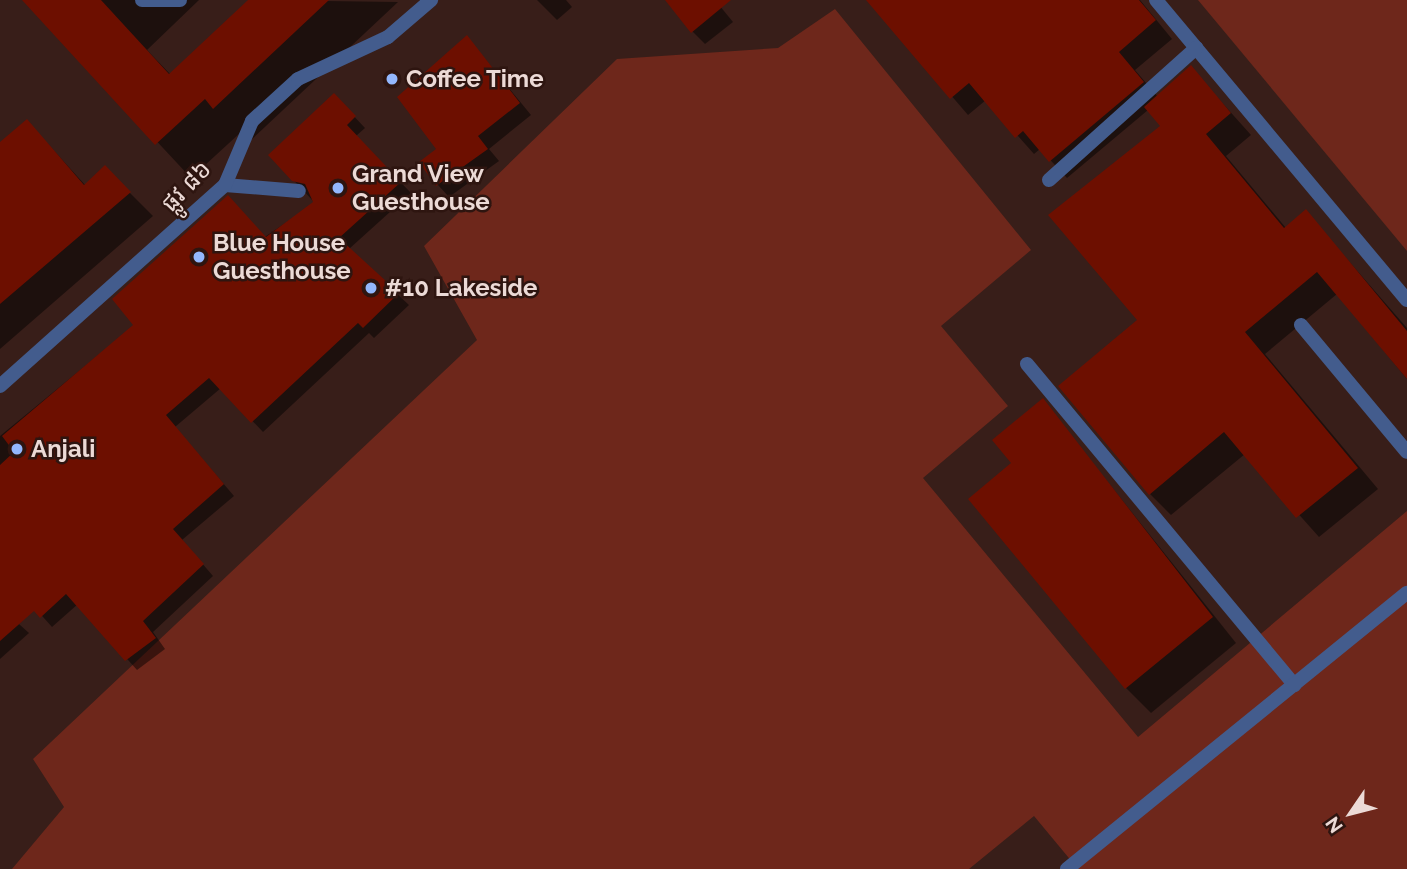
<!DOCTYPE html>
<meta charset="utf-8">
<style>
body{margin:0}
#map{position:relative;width:1407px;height:869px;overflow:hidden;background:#381e19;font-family:Raleway,"Noto Sans Khmer",sans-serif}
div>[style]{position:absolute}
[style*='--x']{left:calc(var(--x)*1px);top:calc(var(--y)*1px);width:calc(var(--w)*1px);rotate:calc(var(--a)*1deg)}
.green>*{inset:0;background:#6e271b}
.shadow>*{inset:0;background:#0007}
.building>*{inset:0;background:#6d0f00}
.service>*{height:14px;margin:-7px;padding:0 7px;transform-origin:7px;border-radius:7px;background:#435c8d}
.dots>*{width:19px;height:19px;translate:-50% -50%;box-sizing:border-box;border:4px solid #2e1510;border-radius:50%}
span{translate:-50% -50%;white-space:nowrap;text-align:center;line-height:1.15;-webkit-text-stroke:5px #2e1510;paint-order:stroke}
.poi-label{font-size:24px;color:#ecdad6;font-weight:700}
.left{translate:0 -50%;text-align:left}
.street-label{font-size:24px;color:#ecdad6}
.north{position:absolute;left:1316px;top:778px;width:70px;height:70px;-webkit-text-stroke:5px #2e1510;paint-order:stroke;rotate:235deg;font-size:19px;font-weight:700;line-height:28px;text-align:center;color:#ecdad6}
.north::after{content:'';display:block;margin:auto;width:24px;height:32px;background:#ecdad6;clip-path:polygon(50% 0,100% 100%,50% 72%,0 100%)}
</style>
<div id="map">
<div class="green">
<i style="clip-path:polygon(1198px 0,1407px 0,1407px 251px)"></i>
<i style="clip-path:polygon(835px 9px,1031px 250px,941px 326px,1008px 406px,923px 478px,1138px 737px,1407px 511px,1407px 869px,1078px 869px,1034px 816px,969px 869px,12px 869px,64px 807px,33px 759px,477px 340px,424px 246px,617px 59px,778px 48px)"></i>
</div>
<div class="shadow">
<i style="clip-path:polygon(25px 0,199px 0,147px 50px,171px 75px,251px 0,398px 2px,249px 142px,240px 133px,191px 178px)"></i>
<i style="clip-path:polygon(537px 0,566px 0,572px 7px,557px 20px)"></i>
<i style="clip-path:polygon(682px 0,715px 0,733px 22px,705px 44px,692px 31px)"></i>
<i style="clip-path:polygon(869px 0,1140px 0,1172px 39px,1135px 70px,1158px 97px,1191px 68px,1251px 135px,1226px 156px,1286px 228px,1306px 212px,1407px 328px,1407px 379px,1337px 294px,1265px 354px,1378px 489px,1319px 537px,1245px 454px,1171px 515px,1150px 494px,1139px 320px,1162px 126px,1148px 110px,1067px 178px,1040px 149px,1034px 154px,986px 100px,968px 115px)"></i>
<i style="clip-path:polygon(467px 37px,531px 115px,489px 149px,499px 161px,449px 197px,438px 185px,439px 150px)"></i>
<i style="clip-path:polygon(334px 95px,365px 128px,356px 136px,411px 193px,349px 249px,409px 305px,374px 338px,369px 333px,263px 432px,221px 388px,175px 427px,234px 496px,182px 540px,213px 576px,153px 632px,165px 649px,137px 670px,78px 604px,52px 627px,0 569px,0 436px,135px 325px,315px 203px,270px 155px)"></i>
<i style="clip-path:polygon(27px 121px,86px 186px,105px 168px,153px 216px,0 349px,0 144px)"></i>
<i style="clip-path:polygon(1043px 401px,1236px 643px,1151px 713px,1126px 688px,1014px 464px)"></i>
<i style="clip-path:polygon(0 607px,29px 633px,0 659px)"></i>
</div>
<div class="building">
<i style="clip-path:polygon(22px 0,101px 0,169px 74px,248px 0,329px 0,213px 109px,205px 99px,155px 145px)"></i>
<i style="clip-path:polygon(665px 0,731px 0,691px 33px)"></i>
<i style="clip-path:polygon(866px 0,1139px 0,1156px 20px,1119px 52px,1144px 82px,1049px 162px,1023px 131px,1015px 138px,969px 83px,950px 99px)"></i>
<i style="clip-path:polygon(467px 35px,520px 103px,478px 136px,488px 149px,436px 186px,419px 162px,436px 149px,397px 97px)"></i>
<i style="clip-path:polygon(1191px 65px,1231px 113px,1206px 134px,1284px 228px,1306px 209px,1407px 331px,1407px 379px,1317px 272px,1245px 332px,1358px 468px,1296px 518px,1224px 432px,1149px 495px,1058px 386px,1137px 320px,1048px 215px,1160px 126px,1144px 107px)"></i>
<i style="clip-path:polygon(334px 93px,356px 116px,347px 125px,401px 182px,339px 238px,399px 293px,363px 328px,358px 323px,251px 423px,209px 378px,166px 415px,224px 484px,173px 529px,204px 564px,143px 621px,156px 638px,125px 661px,66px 594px,40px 618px,34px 611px,0 641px,0 465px,14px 452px,2px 436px,133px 325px,112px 299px,228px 195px,266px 237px,313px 202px,305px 184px,292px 181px,268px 155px)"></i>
<i style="clip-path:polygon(27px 119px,84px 185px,105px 165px,131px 192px,0 304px,0 142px)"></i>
<i style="clip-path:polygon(1043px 398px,1213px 617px,1125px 689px,968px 499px,1011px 463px,992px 440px)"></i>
</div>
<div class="service">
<i style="--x:142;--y:0;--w:38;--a:0"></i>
<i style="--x:1156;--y:0;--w:391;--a:50.1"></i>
<i style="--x:1049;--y:180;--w:198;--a:-41.9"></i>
<i style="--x:225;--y:185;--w:74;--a:4.6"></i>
<i style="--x:1301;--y:325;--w:165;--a:50.2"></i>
<i style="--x:1027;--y:364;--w:418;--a:50.2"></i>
<i style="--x:0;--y:386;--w:302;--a:-41.8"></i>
<i style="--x:225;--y:185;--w:69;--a:-67.1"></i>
<i style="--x:252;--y:121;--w:62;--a:-42.4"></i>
<i style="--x:298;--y:79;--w:99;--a:-25"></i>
<i style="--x:388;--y:37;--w:57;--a:-40.7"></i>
<i style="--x:1067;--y:869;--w:438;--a:-39.1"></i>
</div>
<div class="dots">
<i style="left:392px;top:79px;background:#93b7fd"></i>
<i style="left:338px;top:188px;background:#93b7fd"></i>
<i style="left:199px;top:257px;background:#93b7fd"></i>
<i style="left:371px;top:288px;background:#93b7fd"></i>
<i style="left:17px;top:449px;background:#93b7fd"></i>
</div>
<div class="poi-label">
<span class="left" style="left:406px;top:79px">Coffee Time</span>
<span class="left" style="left:352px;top:188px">Grand View<br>Guesthouse</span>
<span class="left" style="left:213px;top:257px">Blue House<br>Guesthouse</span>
<span class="left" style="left:385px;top:288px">#10 Lakeside</span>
<span class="left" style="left:31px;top:449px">Anjali</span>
</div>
<div class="street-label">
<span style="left:186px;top:186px;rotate:-46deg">ផ្លូវ ៨៦</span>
</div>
<div class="north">N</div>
</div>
